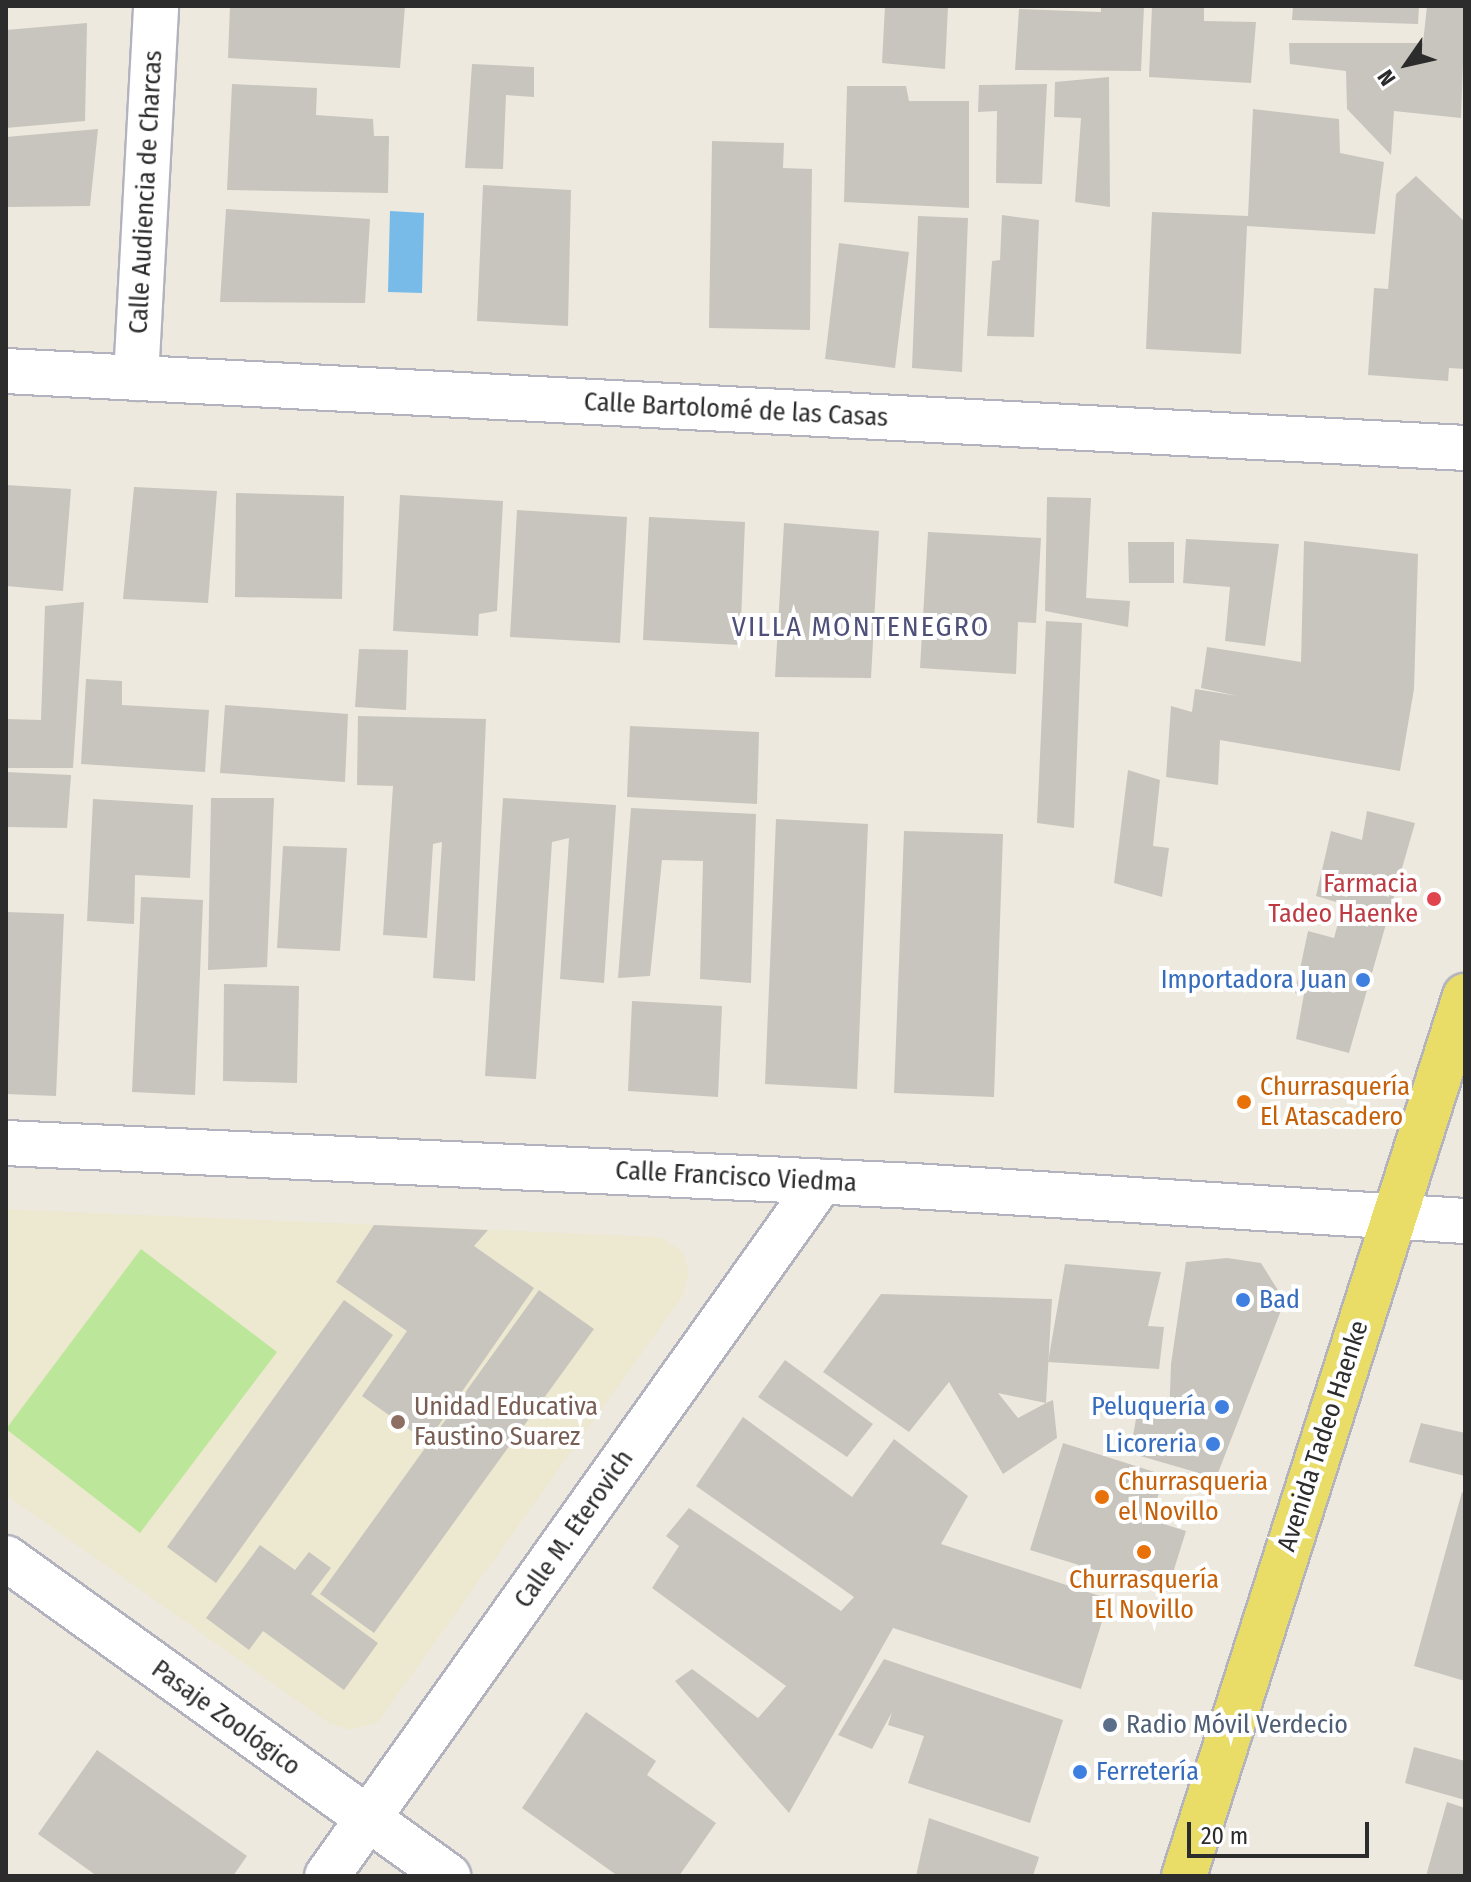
<!DOCTYPE html>
<meta charset="utf-8">
<style>
body{margin:0}
#map{position:relative;width:1471px;height:1882px;overflow:hidden;background:#ede9df;font-family:"Fira Sans Condensed",sans-serif}
div>[style]{position:absolute}
[style*='--x']{left:calc(var(--x)*1px);top:calc(var(--y)*1px);width:calc(var(--w)*1px);rotate:calc(var(--a)*1deg)}
.education>*{inset:0;background:#ede8d0}
.pitch>*{inset:0;background:#bce79b}
.water>*{inset:0;background:#78bbe8}
.building>*{inset:0;background:#c8c5be}
.roads{filter:drop-shadow(2px 0 #b2b3be) drop-shadow(-2px 0 #b2b3be) drop-shadow(0 2px #b2b3be) drop-shadow(0 -2px #b2b3be)}
.minor>*{height:44px;margin:-22px;padding:0 22px;transform-origin:22px;border-radius:22px;background:#fff}
.major>*{height:44px;margin:-22px;padding:0 22px;transform-origin:22px;border-radius:22px;background:#e9dd67}
.dots>*{width:22px;height:22px;translate:-50% -50%;box-sizing:border-box;border:4px solid #fff;border-radius:50%}
span{translate:-50% -50%;white-space:nowrap;text-align:center;line-height:1.15;-webkit-text-stroke:8px #fff;paint-order:stroke}
.street-label{font-size:26px;color:#2c2c2c}
.health-label{font-size:26px;color:#be3a42}
.right{translate:-100% -50%;text-align:right}
.shop-label{font-size:26px;color:#366cbe}
.left{translate:0 -50%;text-align:left}
.food-label{font-size:26px;color:#c56008}
.education-label{font-size:26px;color:#785e54}
.service-label{font-size:26px;color:#4e5e75}
.neighbourhood-label{font-size:28px;color:#4e507a;letter-spacing:2px}
.frame{position:absolute;inset:0;border:8px solid #2c2c2c;pointer-events:none}
.north{position:absolute;left:1367px;top:24px;width:80px;height:80px;-webkit-text-stroke:6px #fff;paint-order:stroke;rotate:236deg;font-size:22px;font-weight:700;line-height:32px;text-align:center;color:#2c2c2c}
.north::after{content:'';display:block;margin:auto;width:28px;height:36px;background:#2c2c2c;clip-path:polygon(50% 0,100% 100%,50% 72%,0 100%)}
.scale{position:absolute;left:1187px;top:1822px;width:182px;height:36px;box-sizing:border-box;border:4px solid #2c2c2c;border-top:0;padding-left:10px;font-size:24px;line-height:28px;white-space:nowrap;color:#2c2c2c;-webkit-text-stroke:6px #fff;paint-order:stroke}
</style>
<div id="map">
<div class="education">
<i style="clip-path:polygon(6px 1209px,660px 1237px,683px 1252px,689px 1273px,682px 1297px,378px 1722px,351px 1730px,330px 1724px,6px 1495px)"></i>
</div>
<div class="pitch">
<i style="clip-path:polygon(141px 1249px,277px 1352px,140px 1533px,6px 1429px)"></i>
</div>
<div class="water">
<i style="clip-path:polygon(390px 211px,424px 213px,422px 293px,388px 292px)"></i>
</div>
<div class="building">
<i style="clip-path:polygon(230px 6px,405px 6px,400px 68px,228px 58px)"></i>
<i style="clip-path:polygon(885px 6px,948px 6px,945px 69px,882px 63px)"></i>
<i style="clip-path:polygon(1101px 6px,1144px 6px,1141px 71px,1015px 70px,1019px 9px,1101px 12px)"></i>
<i style="clip-path:polygon(1152px 6px,1204px 6px,1204px 21px,1256px 22px,1251px 83px,1149px 77px)"></i>
<i style="clip-path:polygon(1293px 6px,1419px 6px,1418px 24px,1292px 20px)"></i>
<i style="clip-path:polygon(1427px 6px,1465px 6px,1461px 118px,1394px 111px,1391px 155px,1347px 109px,1346px 71px,1290px 64px,1289px 43px,1423px 43px)"></i>
<i style="clip-path:polygon(87px 23px,85px 121px,6px 128px,6px 30px)"></i>
<i style="clip-path:polygon(472px 64px,534px 67px,534px 97px,506px 95px,503px 169px,465px 168px)"></i>
<i style="clip-path:polygon(1109px 77px,1110px 207px,1075px 202px,1081px 118px,1054px 117px,1055px 82px)"></i>
<i style="clip-path:polygon(232px 84px,317px 88px,316px 115px,373px 119px,374px 136px,389px 136px,388px 193px,227px 190px)"></i>
<i style="clip-path:polygon(1047px 84px,1042px 184px,996px 183px,997px 111px,978px 112px,979px 85px)"></i>
<i style="clip-path:polygon(847px 86px,906px 86px,909px 101px,969px 101px,969px 208px,844px 202px)"></i>
<i style="clip-path:polygon(1253px 109px,1339px 119px,1340px 153px,1384px 162px,1375px 234px,1247px 226px,1241px 354px,1146px 349px,1152px 212px,1248px 216px)"></i>
<i style="clip-path:polygon(98px 129px,90px 206px,6px 207px,6px 137px)"></i>
<i style="clip-path:polygon(712px 141px,784px 143px,783px 168px,812px 169px,810px 330px,709px 328px)"></i>
<i style="clip-path:polygon(1416px 176px,1465px 222px,1465px 369px,1449px 368px,1448px 381px,1368px 375px,1374px 288px,1388px 289px,1396px 194px)"></i>
<i style="clip-path:polygon(483px 185px,571px 190px,568px 326px,477px 321px)"></i>
<i style="clip-path:polygon(226px 209px,370px 219px,365px 303px,220px 302px)"></i>
<i style="clip-path:polygon(1002px 215px,1039px 220px,1034px 337px,987px 336px,992px 261px,1000px 260px)"></i>
<i style="clip-path:polygon(918px 216px,968px 218px,962px 372px,912px 368px)"></i>
<i style="clip-path:polygon(839px 243px,909px 252px,895px 368px,825px 359px)"></i>
<i style="clip-path:polygon(6px 485px,71px 489px,63px 591px,6px 586px)"></i>
<i style="clip-path:polygon(134px 487px,217px 491px,208px 603px,123px 599px)"></i>
<i style="clip-path:polygon(236px 493px,344px 496px,342px 599px,235px 597px)"></i>
<i style="clip-path:polygon(400px 495px,503px 501px,497px 611px,479px 614px,478px 636px,393px 631px)"></i>
<i style="clip-path:polygon(1047px 497px,1091px 498px,1086px 598px,1130px 601px,1128px 627px,1045px 611px)"></i>
<i style="clip-path:polygon(517px 510px,627px 517px,620px 643px,510px 637px)"></i>
<i style="clip-path:polygon(649px 517px,745px 522px,740px 645px,643px 640px)"></i>
<i style="clip-path:polygon(784px 523px,879px 531px,871px 678px,775px 677px)"></i>
<i style="clip-path:polygon(928px 532px,1041px 538px,1036px 623px,1018px 622px,1016px 674px,920px 668px)"></i>
<i style="clip-path:polygon(1186px 539px,1279px 544px,1265px 646px,1225px 641px,1230px 587px,1183px 583px)"></i>
<i style="clip-path:polygon(1304px 541px,1418px 554px,1414px 689px,1400px 771px,1220px 740px,1218px 785px,1166px 777px,1171px 706px,1192px 712px,1195px 689px,1238px 696px,1201px 688px,1207px 647px,1301px 662px)"></i>
<i style="clip-path:polygon(1128px 542px,1174px 542px,1174px 583px,1129px 583px)"></i>
<i style="clip-path:polygon(84px 602px,73px 768px,6px 768px,6px 719px,41px 720px,45px 606px)"></i>
<i style="clip-path:polygon(1046px 621px,1082px 623px,1074px 828px,1037px 823px)"></i>
<i style="clip-path:polygon(359px 649px,408px 650px,406px 710px,355px 707px)"></i>
<i style="clip-path:polygon(86px 679px,122px 681px,122px 705px,209px 710px,205px 772px,81px 764px)"></i>
<i style="clip-path:polygon(225px 705px,348px 714px,345px 782px,220px 773px)"></i>
<i style="clip-path:polygon(358px 716px,486px 719px,475px 981px,433px 978px,442px 842px,433px 844px,427px 938px,383px 935px,393px 786px,357px 785px)"></i>
<i style="clip-path:polygon(630px 726px,759px 732px,757px 804px,627px 797px)"></i>
<i style="clip-path:polygon(1128px 770px,1160px 780px,1153px 846px,1169px 848px,1162px 897px,1114px 883px)"></i>
<i style="clip-path:polygon(6px 772px,71px 775px,67px 828px,6px 827px)"></i>
<i style="clip-path:polygon(211px 798px,274px 798px,267px 967px,208px 970px)"></i>
<i style="clip-path:polygon(503px 798px,616px 805px,604px 983px,560px 979px,569px 838px,552px 842px,536px 1079px,485px 1076px)"></i>
<i style="clip-path:polygon(93px 799px,193px 805px,190px 878px,135px 875px,134px 924px,87px 921px)"></i>
<i style="clip-path:polygon(631px 808px,756px 814px,751px 983px,700px 979px,703px 861px,662px 860px,650px 976px,618px 978px)"></i>
<i style="clip-path:polygon(1367px 811px,1415px 823px,1349px 1053px,1296px 1039px,1304px 994px,1295px 993px,1308px 931px,1334px 938px,1343px 904px,1316px 896px,1331px 831px,1362px 840px)"></i>
<i style="clip-path:polygon(776px 819px,868px 824px,857px 1089px,765px 1084px)"></i>
<i style="clip-path:polygon(904px 831px,1003px 834px,994px 1097px,894px 1093px)"></i>
<i style="clip-path:polygon(283px 846px,347px 848px,340px 951px,277px 948px)"></i>
<i style="clip-path:polygon(141px 897px,203px 900px,195px 1095px,132px 1092px)"></i>
<i style="clip-path:polygon(6px 912px,64px 914px,56px 1096px,6px 1094px)"></i>
<i style="clip-path:polygon(224px 984px,299px 986px,297px 1083px,223px 1081px)"></i>
<i style="clip-path:polygon(632px 1001px,722px 1006px,718px 1097px,628px 1091px)"></i>
<i style="clip-path:polygon(374px 1225px,488px 1230px,474px 1246px,534px 1288px,427px 1442px,362px 1396px,407px 1331px,336px 1282px)"></i>
<i style="clip-path:polygon(1227px 1258px,1261px 1263px,1281px 1295px,1280px 1313px,1216px 1478px,1130px 1453px,1137px 1413px,1169px 1419px,1171px 1364px,1186px 1262px)"></i>
<i style="clip-path:polygon(1065px 1264px,1161px 1272px,1148px 1326px,1164px 1327px,1159px 1369px,1048px 1362px)"></i>
<i style="clip-path:polygon(539px 1290px,594px 1329px,374px 1633px,320px 1594px)"></i>
<i style="clip-path:polygon(881px 1294px,1052px 1299px,1046px 1403px,998px 1393px,1018px 1418px,1046px 1403px,1053px 1400px,1057px 1438px,1003px 1474px,949px 1382px,909px 1432px,823px 1372px)"></i>
<i style="clip-path:polygon(344px 1300px,393px 1335px,216px 1583px,167px 1547px)"></i>
<i style="clip-path:polygon(785px 1360px,873px 1424px,847px 1457px,758px 1397px)"></i>
<i style="clip-path:polygon(743px 1417px,852px 1497px,894px 1439px,968px 1496px,941px 1544px,1109px 1599px,1081px 1689px,893px 1628px,789px 1813px,675px 1681px,692px 1669px,758px 1718px,786px 1686px,652px 1588px,679px 1546px,666px 1536px,689px 1508px,841px 1611px,854px 1597px,696px 1486px)"></i>
<i style="clip-path:polygon(1421px 1423px,1465px 1433px,1465px 1476px,1409px 1462px)"></i>
<i style="clip-path:polygon(1063px 1443px,1164px 1475px,1151px 1520px,1186px 1531px,1167px 1592px,1030px 1550px)"></i>
<i style="clip-path:polygon(1462px 1492px,1465px 1494px,1465px 1681px,1414px 1666px)"></i>
<i style="clip-path:polygon(260px 1545px,295px 1570px,309px 1552px,331px 1568px,311px 1594px,378px 1643px,344px 1690px,263px 1631px,249px 1650px,206px 1618px)"></i>
<i style="clip-path:polygon(884px 1659px,1063px 1720px,1030px 1823px,908px 1783px,924px 1736px,888px 1725px,892px 1712px,872px 1749px,838px 1735px)"></i>
<i style="clip-path:polygon(586px 1712px,656px 1761px,647px 1775px,716px 1823px,679px 1876px,618px 1876px,522px 1808px)"></i>
<i style="clip-path:polygon(1414px 1747px,1465px 1761px,1465px 1800px,1405px 1783px)"></i>
<i style="clip-path:polygon(97px 1750px,247px 1856px,233px 1876px,97px 1876px,38px 1834px)"></i>
<i style="clip-path:polygon(1447px 1802px,1465px 1808px,1465px 1876px,1426px 1876px)"></i>
<i style="clip-path:polygon(929px 1818px,1039px 1857px,1033px 1876px,916px 1876px)"></i>
</div>
<div class="roads">
<div class="minor">
<i style="--x:6;--y:371;--w:1461;--a:3.02"></i>
<i style="--x:136;--y:378;--w:373;--a:-86.9"></i>
<i style="--x:6;--y:1143;--w:908;--a:2.71"></i>
<i style="--x:913;--y:1186;--w:553;--a:3.63"></i>
<i style="--x:6;--y:1558;--w:545;--a:35.73"></i>
<i style="--x:327;--y:1876;--w:852;--a:-54.56"></i>
</div>
<div class="major">
<i style="--x:1184;--y:1876;--w:924;--a:-72.29"></i>
</div>
</div>
<div class="dots">
<i style="left:1434px;top:899px;background:#e0444e"></i>
<i style="left:1363px;top:980px;background:#3f7fe0"></i>
<i style="left:1244px;top:1102px;background:#e8710a"></i>
<i style="left:1243px;top:1300px;background:#3f7fe0"></i>
<i style="left:1222px;top:1407px;background:#3f7fe0"></i>
<i style="left:398px;top:1422px;background:#8d6e63"></i>
<i style="left:1213px;top:1444px;background:#3f7fe0"></i>
<i style="left:1102px;top:1497px;background:#e8710a"></i>
<i style="left:1144px;top:1552px;background:#e8710a"></i>
<i style="left:1110px;top:1725px;background:#5c6f8a"></i>
<i style="left:1080px;top:1772px;background:#3f7fe0"></i>
</div>
<div class="street-label">
<span style="left:146px;top:192px;rotate:-87deg">Calle Audiencia de Charcas</span>
<span style="left:736px;top:410px;rotate:3deg">Calle Bartolomé de las Casas</span>
<span style="left:736px;top:1177px;rotate:3deg">Calle Francisco Viedma</span>
<span style="left:1323px;top:1436px;rotate:-72deg">Avenida Tadeo Haenke</span>
<span style="left:574px;top:1529px;rotate:-55deg">Calle M. Eterovich</span>
<span style="left:226px;top:1718px;rotate:36deg">Pasaje Zoológico</span>
</div>
<div class="health-label">
<span class="right" style="left:1418px;top:899px">Farmacia<br>Tadeo Haenke</span>
</div>
<div class="shop-label">
<span class="right" style="left:1347px;top:980px">Importadora Juan</span>
<span class="left" style="left:1259px;top:1300px">Bad</span>
<span class="right" style="left:1206px;top:1407px">Peluquería</span>
<span class="right" style="left:1197px;top:1444px">Licoreria</span>
<span class="left" style="left:1096px;top:1772px">Ferretería</span>
</div>
<div class="food-label">
<span class="left" style="left:1260px;top:1102px">Churrasquería<br>El Atascadero</span>
<span class="left" style="left:1118px;top:1497px">Churrasqueria<br>el Novillo</span>
<span style="left:1144px;top:1595px">Churrasquería<br>El Novillo</span>
</div>
<div class="education-label">
<span class="left" style="left:414px;top:1422px">Unidad Educativa<br>Faustino Suarez</span>
</div>
<div class="service-label">
<span class="left" style="left:1126px;top:1725px">Radio Móvil Verdecio</span>
</div>
<div class="neighbourhood-label">
<span style="left:861px;top:627px">VILLA MONTENEGRO</span>
</div>
<div class="frame"></div>
<div class="north">N</div>
<div class="scale">20 m</div>
</div>
